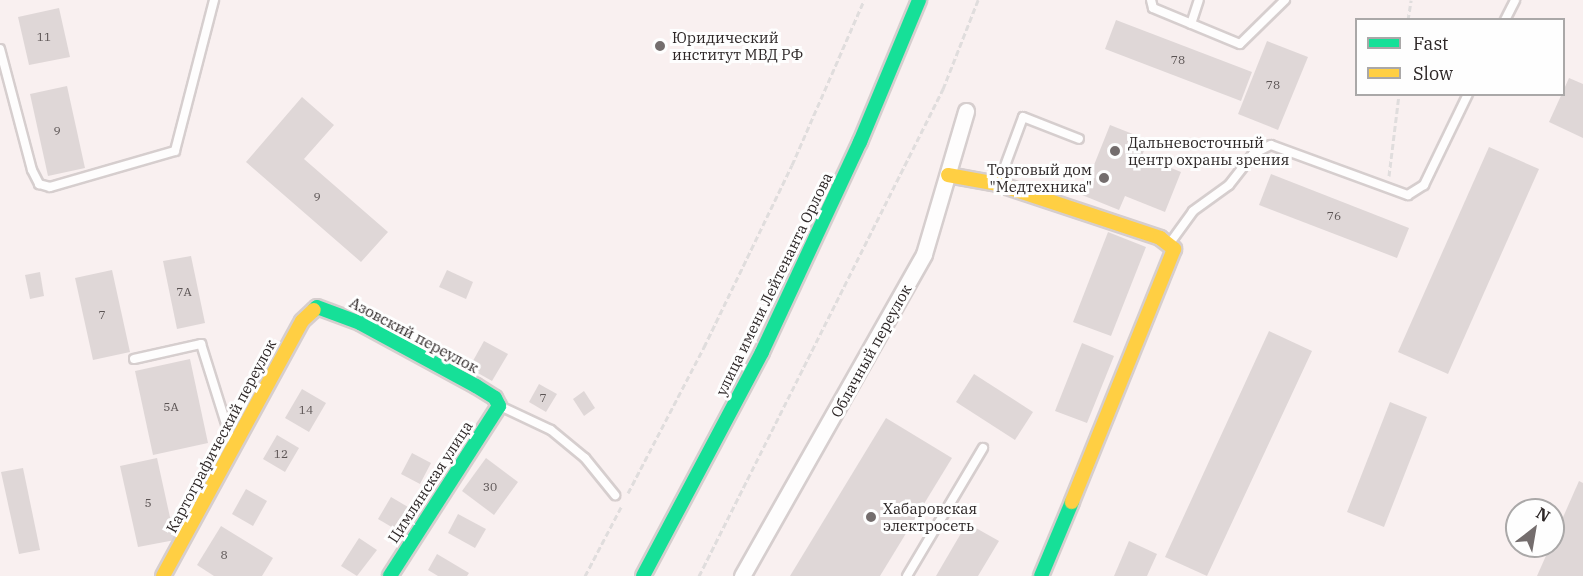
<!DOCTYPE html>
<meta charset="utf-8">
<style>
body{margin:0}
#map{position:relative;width:1583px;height:576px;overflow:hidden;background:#f9f0f0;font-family:"IBM Plex Serif",serif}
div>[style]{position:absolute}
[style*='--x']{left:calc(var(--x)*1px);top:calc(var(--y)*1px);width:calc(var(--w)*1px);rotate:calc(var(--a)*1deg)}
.building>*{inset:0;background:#dfd7d7}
.path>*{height:3px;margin-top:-1.5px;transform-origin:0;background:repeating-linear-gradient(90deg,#e0dddd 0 6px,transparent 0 9px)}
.roads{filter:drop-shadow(2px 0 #d6cece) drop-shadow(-2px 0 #d6cece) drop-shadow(0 2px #d6cece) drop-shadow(0 -2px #d6cece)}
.lane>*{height:8px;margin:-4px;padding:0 4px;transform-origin:4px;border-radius:4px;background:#fefdfd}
.street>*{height:15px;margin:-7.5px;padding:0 7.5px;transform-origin:7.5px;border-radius:7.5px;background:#fefdfd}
.fast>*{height:14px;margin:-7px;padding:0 7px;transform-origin:7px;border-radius:7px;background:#16e098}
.slow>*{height:14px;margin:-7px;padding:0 7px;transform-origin:7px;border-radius:7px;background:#ffcf43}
.dots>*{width:16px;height:16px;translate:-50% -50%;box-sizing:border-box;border:3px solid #fefefe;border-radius:50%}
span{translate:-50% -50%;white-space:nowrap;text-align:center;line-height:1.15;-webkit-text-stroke:6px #fefefe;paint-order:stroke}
.number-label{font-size:12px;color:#5a5353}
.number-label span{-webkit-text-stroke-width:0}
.poi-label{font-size:15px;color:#2d2727}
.left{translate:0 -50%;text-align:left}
.right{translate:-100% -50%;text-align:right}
.street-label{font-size:15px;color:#2d2727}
.legend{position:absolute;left:1355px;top:18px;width:210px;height:78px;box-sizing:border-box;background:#fefefe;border:2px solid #aaa8a8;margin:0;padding:8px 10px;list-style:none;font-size:18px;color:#2d2727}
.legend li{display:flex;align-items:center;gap:12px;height:30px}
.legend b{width:30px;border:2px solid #aaa8a8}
.north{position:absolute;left:1505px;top:498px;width:60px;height:60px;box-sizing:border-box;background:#fefefe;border:2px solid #aaa8a8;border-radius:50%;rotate:31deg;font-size:16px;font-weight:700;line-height:24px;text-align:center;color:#2d2727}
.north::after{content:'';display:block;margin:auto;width:21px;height:27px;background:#746d6d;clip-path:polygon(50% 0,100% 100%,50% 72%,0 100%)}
</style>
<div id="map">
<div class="building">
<i style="clip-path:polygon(59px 8px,70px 57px,29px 65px,18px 17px)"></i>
<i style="clip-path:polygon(1116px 20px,1252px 72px,1241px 101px,1105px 49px)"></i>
<i style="clip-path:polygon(1267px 41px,1308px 57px,1278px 130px,1238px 114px)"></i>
<i style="clip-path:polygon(1569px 78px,1583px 84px,1583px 138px,1549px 122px)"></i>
<i style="clip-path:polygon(67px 86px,85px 168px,48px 176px,30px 94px)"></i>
<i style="clip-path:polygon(302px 97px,334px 125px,304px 159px,388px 232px,361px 262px,246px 162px)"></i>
<i style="clip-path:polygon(1110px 125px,1148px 140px,1142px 156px,1181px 172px,1165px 212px,1125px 196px,1119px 210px,1082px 195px)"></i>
<i style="clip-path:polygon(1489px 147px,1539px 169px,1448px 374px,1398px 352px)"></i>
<i style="clip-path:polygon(1271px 174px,1409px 228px,1397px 258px,1259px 205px)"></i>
<i style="clip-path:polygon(1108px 232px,1146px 247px,1111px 336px,1073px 322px)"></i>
<i style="clip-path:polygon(191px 256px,205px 323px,177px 329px,163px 261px)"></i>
<i style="clip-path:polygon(112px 270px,130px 352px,93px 360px,75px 278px)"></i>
<i style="clip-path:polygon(447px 270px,473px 282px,466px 299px,439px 287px)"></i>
<i style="clip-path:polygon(40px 272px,44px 296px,30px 299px,25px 275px)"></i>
<i style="clip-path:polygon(1269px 331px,1312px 351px,1207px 576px,1165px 557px)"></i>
<i style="clip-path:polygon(484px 341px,508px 354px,492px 381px,469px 368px)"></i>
<i style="clip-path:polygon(1082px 343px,1114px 356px,1087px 423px,1055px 411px)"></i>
<i style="clip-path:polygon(190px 359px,208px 443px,153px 455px,135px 371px)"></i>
<i style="clip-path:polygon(974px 374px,1033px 412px,1015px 440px,956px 402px)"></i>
<i style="clip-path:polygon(539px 384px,557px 394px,546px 412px,529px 402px)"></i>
<i style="clip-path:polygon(302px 389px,326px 403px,309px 432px,285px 418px)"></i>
<i style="clip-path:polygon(584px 391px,595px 408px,584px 416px,573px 399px)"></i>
<i style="clip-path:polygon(1390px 402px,1427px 417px,1384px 527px,1347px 512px)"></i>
<i style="clip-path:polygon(886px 418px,952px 458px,880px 576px,790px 576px)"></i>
<i style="clip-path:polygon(277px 435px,299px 448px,285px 472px,263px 459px)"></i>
<i style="clip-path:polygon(412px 453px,431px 463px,420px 484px,401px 474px)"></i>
<i style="clip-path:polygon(157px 458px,175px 540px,138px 547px,120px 466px)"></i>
<i style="clip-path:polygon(486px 458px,518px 482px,494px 515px,462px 491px)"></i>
<i style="clip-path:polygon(23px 468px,40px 550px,19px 554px,1px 472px)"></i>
<i style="clip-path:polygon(1579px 481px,1583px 483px,1583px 576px,1537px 576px)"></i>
<i style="clip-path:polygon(246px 489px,267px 501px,253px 526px,232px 514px)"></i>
<i style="clip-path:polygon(391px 497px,408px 507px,395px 529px,378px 519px)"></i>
<i style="clip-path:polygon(458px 514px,486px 529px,475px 548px,448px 533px)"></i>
<i style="clip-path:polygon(967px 523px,999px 541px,978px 576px,936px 576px)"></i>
<i style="clip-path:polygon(221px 526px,273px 558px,262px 576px,214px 576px,197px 565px)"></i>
<i style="clip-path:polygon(359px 538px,377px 550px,357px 576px,341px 566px)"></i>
<i style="clip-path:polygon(1129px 541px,1157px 554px,1147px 576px,1114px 576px)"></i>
<i style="clip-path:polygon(437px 554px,469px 573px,467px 576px,438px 576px,428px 570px)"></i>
</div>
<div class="path">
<i style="--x:1408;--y:20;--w:20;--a:-81"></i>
<i style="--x:1389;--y:176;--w:83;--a:-83"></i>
<i style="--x:628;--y:493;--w:165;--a:-62.5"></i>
<i style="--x:704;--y:347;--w:202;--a:-64.2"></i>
<i style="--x:792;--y:165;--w:180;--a:-66.4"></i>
<i style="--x:585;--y:576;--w:78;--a:-62.4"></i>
<i style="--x:699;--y:576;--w:545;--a:-63.39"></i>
<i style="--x:943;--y:89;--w:96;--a:-68.5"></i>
</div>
<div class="roads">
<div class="lane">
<i style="--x:1151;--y:0;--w:8;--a:76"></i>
<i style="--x:1153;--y:8;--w:94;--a:22.5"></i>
<i style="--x:1240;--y:44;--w:63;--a:-44.4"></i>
<i style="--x:1505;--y:20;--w:22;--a:-63"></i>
<i style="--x:1191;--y:24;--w:25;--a:-72"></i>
<i style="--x:0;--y:49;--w:125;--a:75.2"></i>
<i style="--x:32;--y:170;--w:16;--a:63"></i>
<i style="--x:39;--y:184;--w:11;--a:15"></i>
<i style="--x:50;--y:187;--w:130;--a:-16.1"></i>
<i style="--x:175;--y:151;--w:156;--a:-75.5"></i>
<i style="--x:999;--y:182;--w:69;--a:-69.7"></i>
<i style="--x:1023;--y:117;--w:60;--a:21.4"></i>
<i style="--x:1170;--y:243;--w:39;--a:-54"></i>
<i style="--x:1193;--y:211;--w:44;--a:-35.8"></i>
<i style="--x:1229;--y:185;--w:39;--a:-52"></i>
<i style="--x:1253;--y:154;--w:20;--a:-27"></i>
<i style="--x:1271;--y:145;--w:146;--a:20.1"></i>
<i style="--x:1408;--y:195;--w:19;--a:-32"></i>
<i style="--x:1424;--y:185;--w:101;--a:-64.2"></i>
<i style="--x:134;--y:359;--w:69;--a:-12.6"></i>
<i style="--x:201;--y:344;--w:104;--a:72.6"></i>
<i style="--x:500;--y:406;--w:56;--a:25.2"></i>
<i style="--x:551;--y:430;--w:44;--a:39.5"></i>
<i style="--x:585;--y:458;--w:48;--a:51"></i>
<i style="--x:907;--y:576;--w:149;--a:-59.3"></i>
</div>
<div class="street">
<i style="--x:742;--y:576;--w:370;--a:-60.5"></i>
<i style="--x:924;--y:254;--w:149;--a:-73.6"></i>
</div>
<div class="fast">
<i style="--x:314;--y:310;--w:4;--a:-45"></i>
<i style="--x:317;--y:307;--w:46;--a:20.4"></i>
<i style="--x:360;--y:323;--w:132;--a:28.5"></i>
<i style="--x:476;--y:386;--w:22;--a:32"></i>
<i style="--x:495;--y:398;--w:9;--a:63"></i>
<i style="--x:499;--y:406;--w:202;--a:122.7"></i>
<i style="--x:643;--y:576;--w:254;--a:-62"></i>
<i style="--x:762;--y:352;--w:232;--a:-65"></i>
<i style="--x:860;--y:142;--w:154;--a:-67.4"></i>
<i style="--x:1041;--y:576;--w:80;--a:-67.3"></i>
</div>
<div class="slow">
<i style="--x:948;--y:175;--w:51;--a:10.2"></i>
<i style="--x:998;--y:184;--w:171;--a:18.4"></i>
<i style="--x:1160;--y:238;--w:18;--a:38"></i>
<i style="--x:1174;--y:249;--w:273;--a:112"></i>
<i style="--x:163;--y:576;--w:290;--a:-61.4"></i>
<i style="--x:302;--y:321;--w:16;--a:-43"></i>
</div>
</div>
<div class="dots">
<i style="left:660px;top:46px;background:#746d6d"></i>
<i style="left:1115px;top:151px;background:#746d6d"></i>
<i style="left:1104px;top:178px;background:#746d6d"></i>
<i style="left:871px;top:517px;background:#746d6d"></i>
</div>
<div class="number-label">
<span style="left:44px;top:37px">11</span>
<span style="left:1178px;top:60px">78</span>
<span style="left:1273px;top:85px">78</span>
<span style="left:57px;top:131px">9</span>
<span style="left:317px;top:197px">9</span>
<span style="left:1334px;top:216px">76</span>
<span style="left:184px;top:292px">7А</span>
<span style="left:102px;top:315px">7</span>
<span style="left:543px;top:398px">7</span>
<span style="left:171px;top:407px">5А</span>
<span style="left:306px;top:410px">14</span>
<span style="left:281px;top:454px">12</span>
<span style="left:490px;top:487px">30</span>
<span style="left:148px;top:503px">5</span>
<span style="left:224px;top:555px">8</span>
</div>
<div class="poi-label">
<span class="left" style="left:672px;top:46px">Юридический<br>институт МВД РФ</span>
<span class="left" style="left:1128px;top:151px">Дальневосточный<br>центр охраны зрения</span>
<span class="right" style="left:1092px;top:178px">Торговый дом<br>"Медтехника"</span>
<span class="left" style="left:883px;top:517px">Хабаровская<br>электросеть</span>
</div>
<div class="street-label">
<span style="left:774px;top:284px;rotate:-64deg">улица имени Лейтенанта Орлова</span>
<span style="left:414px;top:335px;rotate:28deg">Азовский переулок</span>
<span style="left:871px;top:351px;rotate:-61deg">Облачный переулок</span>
<span style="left:221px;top:436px;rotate:-62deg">Картографический переулок</span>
<span style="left:430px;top:482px;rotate:-57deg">Цимлянская улица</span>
</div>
<ul class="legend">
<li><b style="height:8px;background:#16e098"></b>Fast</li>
<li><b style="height:8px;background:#ffcf43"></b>Slow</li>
</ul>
<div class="north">N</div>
</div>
